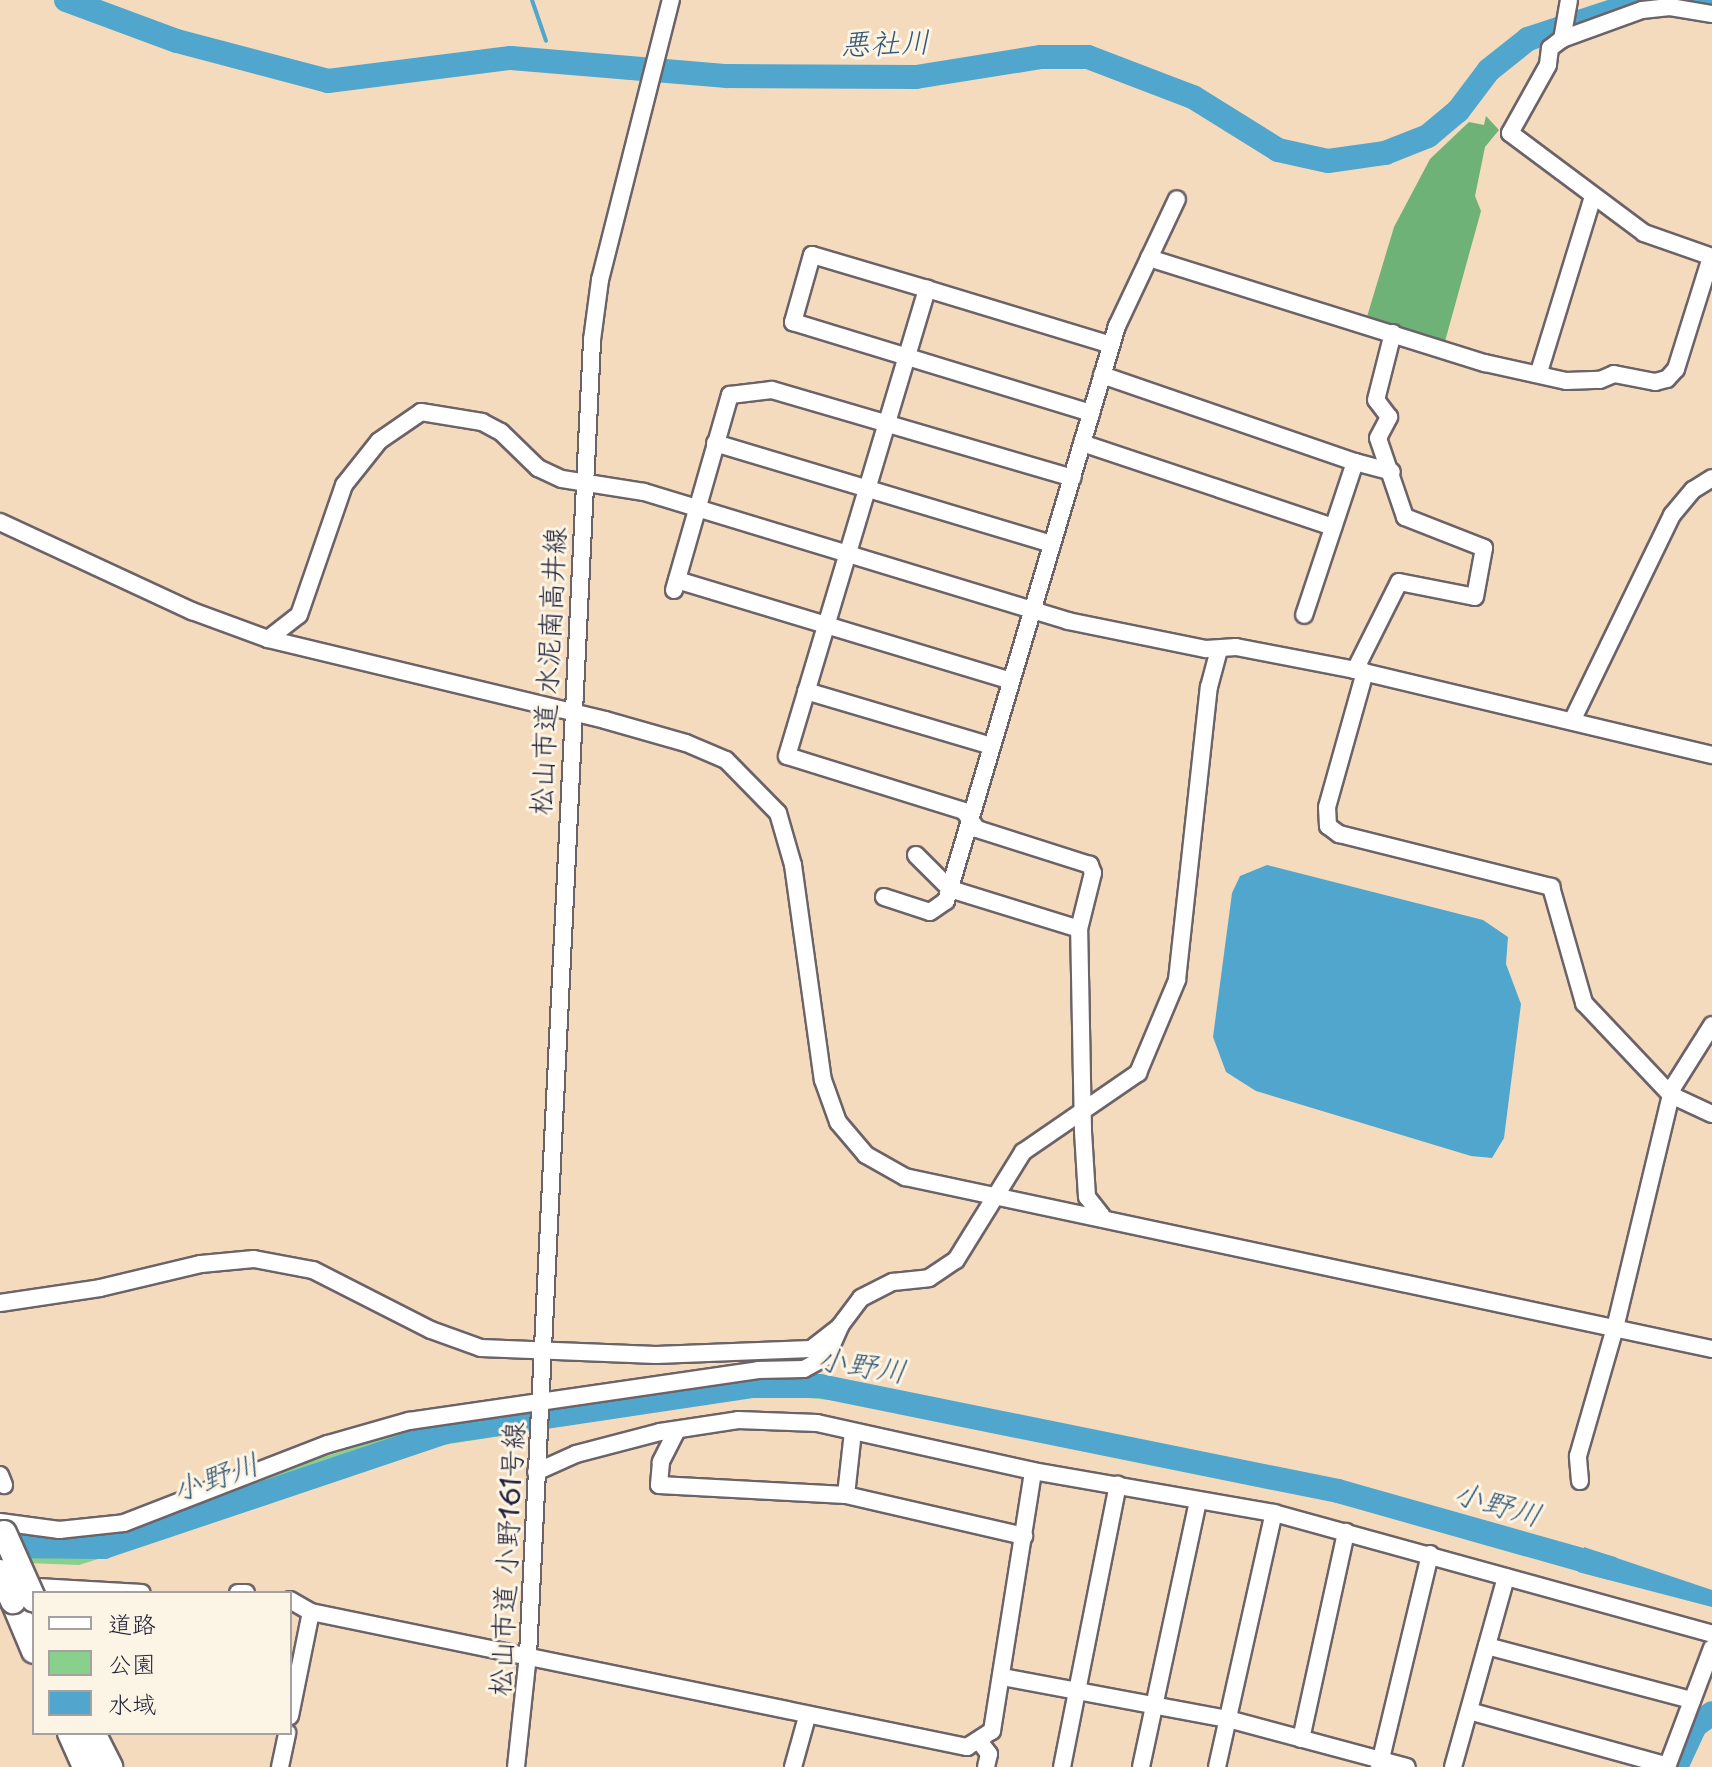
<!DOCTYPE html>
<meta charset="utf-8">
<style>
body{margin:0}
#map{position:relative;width:1712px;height:1767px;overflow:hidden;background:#f4dbbe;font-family:"Playpen Sans","Klee One",sans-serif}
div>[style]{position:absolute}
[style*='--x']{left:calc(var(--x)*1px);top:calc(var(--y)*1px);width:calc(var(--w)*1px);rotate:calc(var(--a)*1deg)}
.green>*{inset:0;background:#88d08b}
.forest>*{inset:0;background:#6eb277}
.water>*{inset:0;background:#50a6cd}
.stream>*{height:4px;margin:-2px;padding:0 2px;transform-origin:2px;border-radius:2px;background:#50a6cd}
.river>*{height:24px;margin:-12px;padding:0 12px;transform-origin:12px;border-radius:12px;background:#50a6cd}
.roads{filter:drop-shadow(2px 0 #6c6369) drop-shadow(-2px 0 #6c6369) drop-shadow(0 2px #6c6369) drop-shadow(0 -2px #6c6369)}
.minor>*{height:16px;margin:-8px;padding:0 8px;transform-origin:8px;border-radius:8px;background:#fff}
.highway>*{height:24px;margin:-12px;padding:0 12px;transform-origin:12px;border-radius:12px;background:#fff}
.bridges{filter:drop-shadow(2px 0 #6c6369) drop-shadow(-2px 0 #6c6369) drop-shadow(0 2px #6c6369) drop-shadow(0 -2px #6c6369)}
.highway-bridge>*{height:24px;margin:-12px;padding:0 12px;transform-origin:12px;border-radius:12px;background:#fff}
span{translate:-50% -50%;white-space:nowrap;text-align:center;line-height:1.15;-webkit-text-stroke:6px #fcf5e5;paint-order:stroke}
.street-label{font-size:28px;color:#22223b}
.water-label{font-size:30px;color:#345775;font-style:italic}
.legend{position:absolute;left:32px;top:1591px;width:260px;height:144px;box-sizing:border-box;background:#fcf5e5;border:2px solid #a5a1a1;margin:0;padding:10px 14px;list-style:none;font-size:24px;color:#22223b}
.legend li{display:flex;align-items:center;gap:16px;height:40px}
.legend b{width:40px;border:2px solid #a5a1a1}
</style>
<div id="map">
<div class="green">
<i style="clip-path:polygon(808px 1375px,1387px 1496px,1583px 1550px,1579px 1568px,1342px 1502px,840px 1401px,766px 1394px,424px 1448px,316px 1479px,184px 1532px,79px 1565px,0 1562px,0 1535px,32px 1541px,144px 1527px,310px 1461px,415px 1429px,755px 1377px)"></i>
</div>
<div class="forest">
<i style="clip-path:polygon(1486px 116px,1499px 130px,1485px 147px,1475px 196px,1481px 211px,1444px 345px,1366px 320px,1394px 227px,1430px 159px,1469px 122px,1484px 125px)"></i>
</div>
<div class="water">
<i style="clip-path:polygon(1267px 865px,1483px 920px,1508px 937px,1506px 964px,1521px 1004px,1504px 1138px,1492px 1158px,1471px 1156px,1256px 1091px,1226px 1072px,1213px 1037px,1232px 893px,1240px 876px)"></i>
<i style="clip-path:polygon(1584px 1547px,1712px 1590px,1712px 1607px,1578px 1572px)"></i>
</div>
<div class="stream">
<i style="--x:532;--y:0;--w:43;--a:71.1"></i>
</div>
<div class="river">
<i style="--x:66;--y:0;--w:118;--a:20.3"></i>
<i style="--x:177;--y:41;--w:156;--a:14.8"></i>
<i style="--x:328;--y:81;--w:184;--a:-7.2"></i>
<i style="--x:511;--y:58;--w:217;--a:4.8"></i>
<i style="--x:727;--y:76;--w:189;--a:0.3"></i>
<i style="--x:916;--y:77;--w:127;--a:-9.1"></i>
<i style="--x:1041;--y:57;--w:47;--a:0"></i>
<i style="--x:1088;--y:57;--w:112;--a:20.9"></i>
<i style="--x:1193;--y:97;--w:100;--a:31.9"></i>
<i style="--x:1278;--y:150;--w:51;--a:12.4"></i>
<i style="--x:1328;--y:161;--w:58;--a:-8"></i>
<i style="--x:1385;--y:153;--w:46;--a:-21.6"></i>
<i style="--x:1428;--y:136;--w:39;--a:-40"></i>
<i style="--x:1458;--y:111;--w:51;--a:-52.9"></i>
<i style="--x:1489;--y:70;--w:50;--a:-38.5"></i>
<i style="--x:1528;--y:39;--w:124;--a:-18.3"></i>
<i style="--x:1695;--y:0;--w:17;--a:10"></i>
<i style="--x:0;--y:1546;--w:104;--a:0.6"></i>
<i style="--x:104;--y:1547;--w:360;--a:-18.6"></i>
<i style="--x:445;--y:1432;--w:310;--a:-8.5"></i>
<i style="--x:752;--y:1386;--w:68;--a:0"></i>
<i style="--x:820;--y:1386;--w:529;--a:11.46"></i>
<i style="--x:1338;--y:1491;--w:283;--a:15.8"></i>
<i style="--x:1676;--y:1767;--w:45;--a:-65.1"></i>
<i style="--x:1695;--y:1726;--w:21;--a:-37"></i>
</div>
<div class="roads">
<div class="minor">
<i style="--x:1569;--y:0;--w:40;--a:100"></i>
<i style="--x:1562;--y:39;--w:15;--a:143"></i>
<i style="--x:1550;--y:48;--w:17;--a:97"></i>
<i style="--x:1548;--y:65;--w:78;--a:119.2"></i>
<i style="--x:1510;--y:133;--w:167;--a:36.7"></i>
<i style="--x:1644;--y:233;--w:72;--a:19.4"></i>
<i style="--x:1562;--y:39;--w:85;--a:-19.9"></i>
<i style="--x:1642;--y:10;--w:28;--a:-6"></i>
<i style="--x:1670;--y:7;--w:43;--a:9.5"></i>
<i style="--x:1149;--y:258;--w:352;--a:17.4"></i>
<i style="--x:1485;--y:363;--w:83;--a:12.5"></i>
<i style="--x:1566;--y:381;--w:34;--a:-2"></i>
<i style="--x:1600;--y:380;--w:15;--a:-23"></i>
<i style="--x:1614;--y:374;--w:42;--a:11"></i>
<i style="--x:1655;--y:382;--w:12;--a:-14"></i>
<i style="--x:1667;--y:379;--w:13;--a:-48"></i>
<i style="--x:1676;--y:369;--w:117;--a:-72.6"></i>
<i style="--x:927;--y:289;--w:120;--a:-163.5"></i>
<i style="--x:812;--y:255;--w:70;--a:105.8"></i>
<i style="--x:793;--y:322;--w:312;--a:17"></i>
<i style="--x:1539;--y:372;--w:184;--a:-72.9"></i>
<i style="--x:1102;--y:375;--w:268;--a:19"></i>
<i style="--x:1355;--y:462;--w:161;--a:108.4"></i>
<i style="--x:715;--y:443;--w:352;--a:16.7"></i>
<i style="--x:1082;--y:443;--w:265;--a:18.5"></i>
<i style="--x:1355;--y:462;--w:38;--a:15"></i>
<i style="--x:0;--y:522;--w:212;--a:24.9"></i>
<i style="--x:192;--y:611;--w:81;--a:20.2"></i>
<i style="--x:268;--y:639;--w:347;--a:13.5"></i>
<i style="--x:605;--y:720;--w:84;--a:15.9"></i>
<i style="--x:686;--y:743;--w:43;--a:23"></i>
<i style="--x:726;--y:760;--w:74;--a:45.5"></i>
<i style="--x:778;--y:813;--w:54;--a:73.9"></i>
<i style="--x:793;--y:865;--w:217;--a:82.1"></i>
<i style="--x:823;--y:1080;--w:45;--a:70.3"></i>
<i style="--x:838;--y:1122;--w:43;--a:49.7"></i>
<i style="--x:866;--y:1155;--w:45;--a:29.4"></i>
<i style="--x:905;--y:1177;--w:825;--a:12.03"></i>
<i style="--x:677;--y:580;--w:349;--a:16.8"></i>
<i style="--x:674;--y:590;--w:203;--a:-74"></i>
<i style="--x:730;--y:395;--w:42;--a:-6.8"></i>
<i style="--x:772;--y:390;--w:313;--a:16.3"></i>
<i style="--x:268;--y:639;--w:39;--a:-38"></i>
<i style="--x:299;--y:615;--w:138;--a:-70.9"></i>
<i style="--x:344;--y:485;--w:56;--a:-51.5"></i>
<i style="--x:379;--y:441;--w:51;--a:-34.6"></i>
<i style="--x:421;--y:412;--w:62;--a:9.3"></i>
<i style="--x:482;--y:422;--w:21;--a:28"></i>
<i style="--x:501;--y:432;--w:52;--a:44.2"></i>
<i style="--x:538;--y:468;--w:26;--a:25"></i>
<i style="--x:562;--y:479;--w:83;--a:9"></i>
<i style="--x:644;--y:492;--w:443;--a:16.9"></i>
<i style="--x:1068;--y:621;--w:141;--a:11.5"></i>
<i style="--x:1206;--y:649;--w:30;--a:-4"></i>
<i style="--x:1236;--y:647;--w:121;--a:10.9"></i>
<i style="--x:1355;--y:670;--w:367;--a:13.4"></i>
<i style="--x:1355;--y:670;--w:98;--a:-63.4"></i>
<i style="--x:1399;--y:582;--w:77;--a:11.2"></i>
<i style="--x:1475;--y:597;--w:50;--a:-79.6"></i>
<i style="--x:1484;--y:548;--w:85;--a:-158.6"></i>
<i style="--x:1405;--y:517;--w:83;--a:-108.9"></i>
<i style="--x:1378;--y:438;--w:24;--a:-62"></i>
<i style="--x:1389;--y:417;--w:21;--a:-127"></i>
<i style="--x:1376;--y:400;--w:69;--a:-75.8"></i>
<i style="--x:1365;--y:672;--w:140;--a:105.7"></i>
<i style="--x:1327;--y:807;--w:19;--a:87"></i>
<i style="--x:1328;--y:826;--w:14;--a:36"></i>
<i style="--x:1339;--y:834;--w:219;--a:14"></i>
<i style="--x:1551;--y:887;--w:121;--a:74.1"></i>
<i style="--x:1584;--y:1003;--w:127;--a:46.6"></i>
<i style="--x:1671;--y:1095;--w:45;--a:24.9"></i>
<i style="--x:806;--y:691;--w:194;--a:16.5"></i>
<i style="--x:1572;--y:721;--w:229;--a:-64.1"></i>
<i style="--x:1672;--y:515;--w:33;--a:-50"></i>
<i style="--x:1693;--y:490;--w:22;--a:-32"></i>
<i style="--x:916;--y:855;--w:48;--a:45"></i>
<i style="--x:950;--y:889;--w:135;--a:17.2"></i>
<i style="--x:884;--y:897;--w:48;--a:18.1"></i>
<i style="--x:930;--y:912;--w:19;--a:-35"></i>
<i style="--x:946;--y:901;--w:600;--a:-73.44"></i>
<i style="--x:1117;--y:326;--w:140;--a:-64.7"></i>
<i style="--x:1102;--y:1216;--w:24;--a:-128"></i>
<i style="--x:1087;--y:1197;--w:66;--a:-93.5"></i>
<i style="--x:1083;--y:1131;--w:202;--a:-91.1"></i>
<i style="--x:1079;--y:929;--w:58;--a:-76"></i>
<i style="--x:1093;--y:873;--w:9;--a:-111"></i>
<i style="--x:1090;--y:865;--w:119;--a:-162.3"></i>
<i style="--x:977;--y:829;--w:22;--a:-126"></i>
<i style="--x:964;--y:811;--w:185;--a:-162.7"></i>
<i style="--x:787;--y:756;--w:488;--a:-73.3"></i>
<i style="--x:927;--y:289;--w:192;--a:16.9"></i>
<i style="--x:0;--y:1303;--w:101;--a:-8.5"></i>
<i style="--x:100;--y:1288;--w:104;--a:-13.4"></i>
<i style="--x:201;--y:1264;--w:53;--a:-5.4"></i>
<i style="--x:254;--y:1259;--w:60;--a:10.6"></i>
<i style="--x:313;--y:1270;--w:132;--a:27"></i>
<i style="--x:431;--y:1330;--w:53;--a:19.8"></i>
<i style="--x:481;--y:1348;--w:175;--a:2.3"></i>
<i style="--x:656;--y:1355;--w:155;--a:-2.2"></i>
<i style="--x:811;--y:1349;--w:37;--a:-38"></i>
<i style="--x:840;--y:1326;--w:35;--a:-53"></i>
<i style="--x:861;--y:1298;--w:36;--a:-27"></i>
<i style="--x:893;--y:1282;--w:36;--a:-6"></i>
<i style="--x:929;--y:1278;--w:32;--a:-34"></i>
<i style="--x:956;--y:1260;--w:127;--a:-58.2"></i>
<i style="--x:1023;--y:1152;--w:140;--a:-34.5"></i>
<i style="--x:1138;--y:1073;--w:101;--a:-67.2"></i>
<i style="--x:1177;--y:980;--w:295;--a:-83.8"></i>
<i style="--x:1209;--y:687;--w:39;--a:-75"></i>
<i style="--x:677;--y:1430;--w:36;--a:117"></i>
<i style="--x:661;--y:1462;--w:23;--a:95"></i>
<i style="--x:659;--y:1485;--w:187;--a:3.1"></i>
<i style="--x:846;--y:1495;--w:183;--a:13"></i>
<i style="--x:536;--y:1472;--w:44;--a:-24.2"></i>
<i style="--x:576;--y:1454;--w:87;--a:-14.7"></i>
<i style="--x:660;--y:1432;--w:79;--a:-8.7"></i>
<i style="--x:738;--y:1420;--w:79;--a:2.2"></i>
<i style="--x:817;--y:1423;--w:221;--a:12.5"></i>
<i style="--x:1033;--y:1471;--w:245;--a:9.9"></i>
<i style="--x:1274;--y:1513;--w:454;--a:15.4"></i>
<i style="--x:0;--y:1475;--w:11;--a:68"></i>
<i style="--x:1580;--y:1481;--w:25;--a:-95"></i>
<i style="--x:1578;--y:1456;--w:133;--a:-73.9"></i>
<i style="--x:1615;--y:1328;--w:248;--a:-76.5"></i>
<i style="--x:1673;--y:1087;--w:73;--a:-57.8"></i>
<i style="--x:846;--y:1495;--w:63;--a:-83.7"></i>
<i style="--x:0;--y:1522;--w:60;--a:7.7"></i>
<i style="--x:59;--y:1530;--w:65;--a:-6.1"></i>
<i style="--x:124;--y:1523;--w:219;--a:-21.2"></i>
<i style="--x:328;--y:1444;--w:84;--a:-15.9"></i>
<i style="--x:409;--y:1421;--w:353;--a:-8.3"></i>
<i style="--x:758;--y:1370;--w:46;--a:-1.2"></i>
<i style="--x:804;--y:1369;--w:26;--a:-29"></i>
<i style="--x:827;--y:1356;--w:32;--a:-66"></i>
<i style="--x:20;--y:1586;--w:122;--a:3.3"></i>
<i style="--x:238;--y:1593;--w:8;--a:0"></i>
<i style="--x:290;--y:1600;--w:24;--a:30"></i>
<i style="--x:311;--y:1612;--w:670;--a:11.63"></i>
<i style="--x:967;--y:1747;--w:30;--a:-33"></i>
<i style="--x:992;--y:1731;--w:263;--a:-81"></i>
<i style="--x:1487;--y:1646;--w:212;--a:14.8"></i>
<i style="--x:1003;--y:1677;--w:229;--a:10.6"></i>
<i style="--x:1228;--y:1719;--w:185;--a:15"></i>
<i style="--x:1469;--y:1711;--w:206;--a:15.4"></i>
<i style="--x:290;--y:1716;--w:106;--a:-78.6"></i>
<i style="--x:1301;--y:1739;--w:212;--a:-77.7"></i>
<i style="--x:980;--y:1742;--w:15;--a:53"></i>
<i style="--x:989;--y:1754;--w:13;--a:103"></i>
<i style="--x:280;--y:1767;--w:35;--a:-78"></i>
<i style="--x:516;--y:1767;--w:113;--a:-83.9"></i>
<i style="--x:528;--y:1655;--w:1317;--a:-87.21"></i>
<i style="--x:592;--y:340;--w:61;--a:-82.4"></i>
<i style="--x:600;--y:280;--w:289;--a:-75.8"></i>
<i style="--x:793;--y:1767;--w:52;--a:-74.4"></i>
<i style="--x:1062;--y:1767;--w:288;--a:-78.8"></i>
<i style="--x:1141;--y:1767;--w:273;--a:-77.9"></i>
<i style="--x:1217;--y:1767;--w:260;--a:-77.4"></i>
<i style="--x:1379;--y:1767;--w:219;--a:-76.5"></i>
<i style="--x:1453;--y:1767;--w:197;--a:-74.4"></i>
<i style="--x:1667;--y:1767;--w:127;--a:-69.3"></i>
</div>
<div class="highway">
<i style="--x:13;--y:1601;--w:54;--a:67.2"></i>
<i style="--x:70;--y:1733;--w:37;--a:66"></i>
<i style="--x:93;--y:1733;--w:38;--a:63"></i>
</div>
</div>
<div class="bridges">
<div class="highway-bridge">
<i style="--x:4;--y:1533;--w:73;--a:65.9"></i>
<i style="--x:0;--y:1572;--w:32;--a:66"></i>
</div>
</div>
<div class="street-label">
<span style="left:547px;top:671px;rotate:-87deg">松山市道 水泥南高井線</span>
<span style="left:506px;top:1559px;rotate:-87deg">松山市道 小野161号線</span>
</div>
<div class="water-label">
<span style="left:885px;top:42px;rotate:-2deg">悪社川</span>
<span style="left:862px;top:1364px;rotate:9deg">小野川</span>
<span style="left:215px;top:1476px;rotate:-19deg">小野川</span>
<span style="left:1498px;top:1503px;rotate:16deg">小野川</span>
</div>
<ul class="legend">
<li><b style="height:10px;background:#fff"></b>道路</li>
<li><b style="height:22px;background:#88d08b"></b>公園</li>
<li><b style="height:22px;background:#50a6cd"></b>水域</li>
</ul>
</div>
